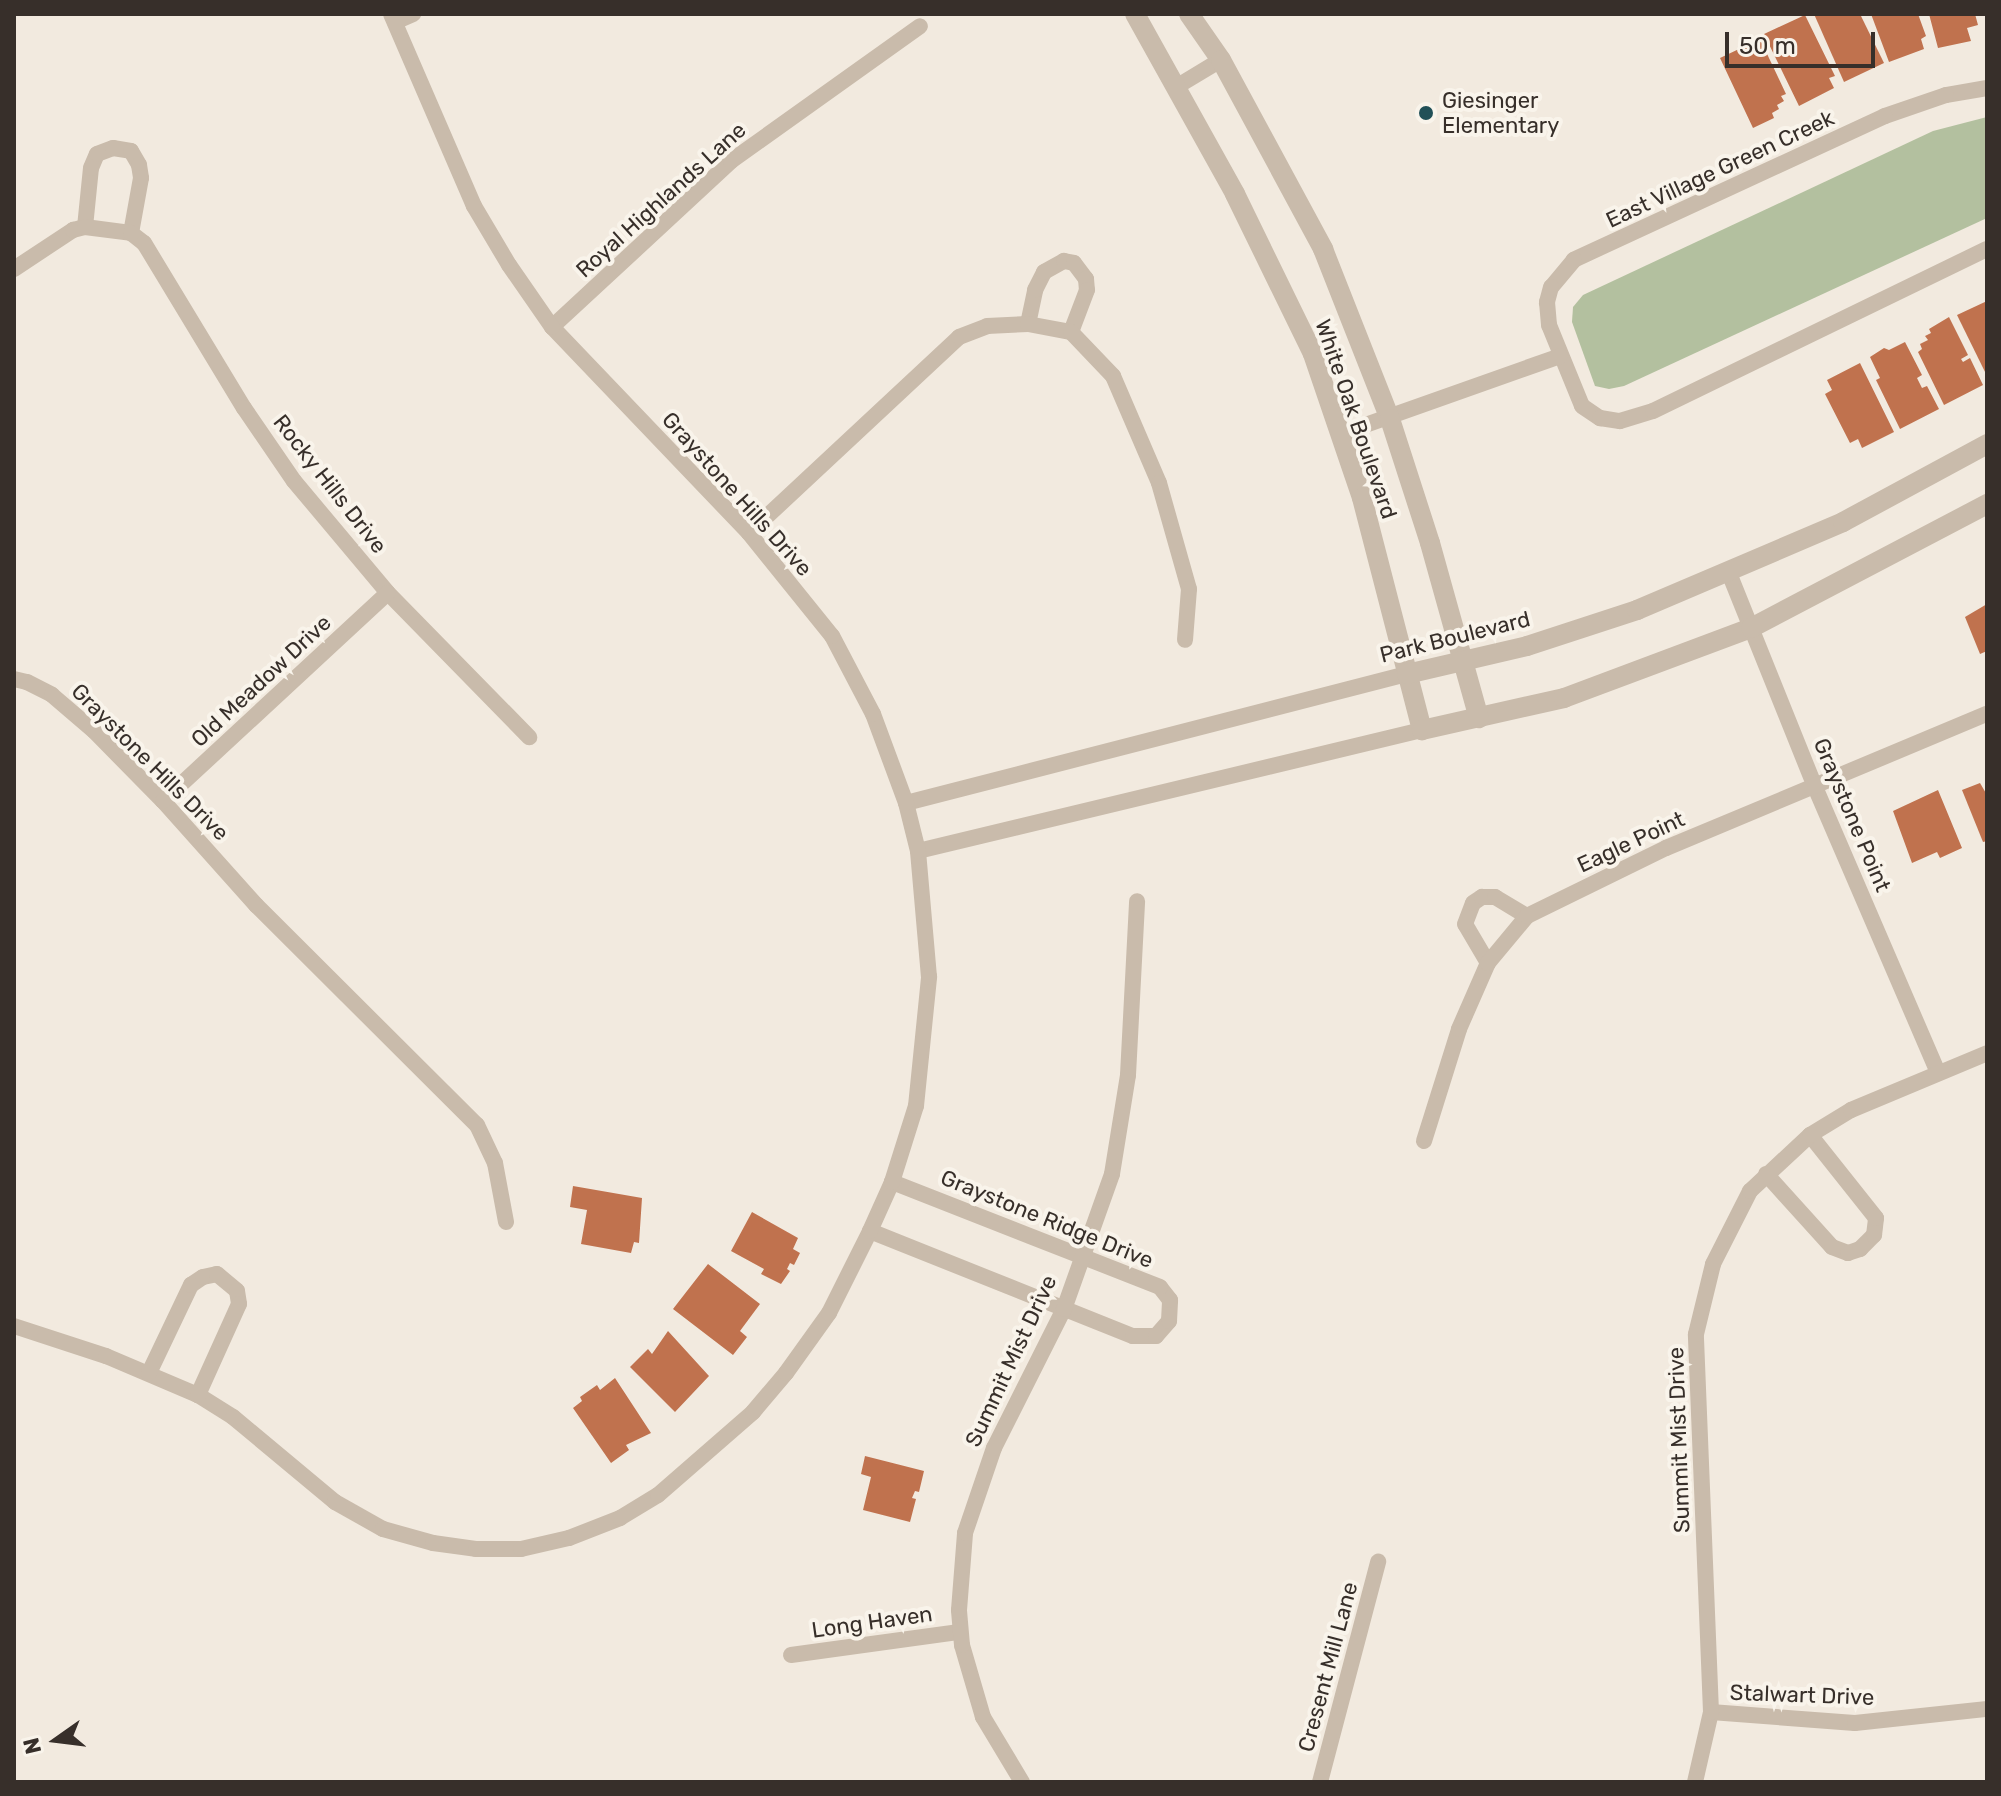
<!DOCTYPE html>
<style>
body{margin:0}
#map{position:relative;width:2001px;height:1796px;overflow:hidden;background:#f2eadf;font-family:Rubik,sans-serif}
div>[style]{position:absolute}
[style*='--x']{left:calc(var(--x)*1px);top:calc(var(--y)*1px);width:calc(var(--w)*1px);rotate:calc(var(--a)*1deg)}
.green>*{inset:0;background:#b3c09f}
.building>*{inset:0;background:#c0724e}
.minor>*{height:16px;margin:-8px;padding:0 8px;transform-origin:8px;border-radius:8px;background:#c9bbab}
.tertiary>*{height:20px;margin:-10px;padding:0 10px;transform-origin:10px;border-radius:10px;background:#c9bbab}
.dots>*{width:22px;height:22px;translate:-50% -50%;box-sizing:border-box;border:4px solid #f9f4eb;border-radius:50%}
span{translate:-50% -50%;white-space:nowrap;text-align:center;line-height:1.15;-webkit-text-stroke:8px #f9f4eb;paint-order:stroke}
.poi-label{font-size:22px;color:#372f2a}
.left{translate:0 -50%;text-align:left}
.street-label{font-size:22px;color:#372f2a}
.frame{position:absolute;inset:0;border:16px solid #372f2a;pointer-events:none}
.north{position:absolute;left:16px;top:1700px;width:80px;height:80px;-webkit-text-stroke:6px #f9f4eb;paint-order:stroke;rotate:256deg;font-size:22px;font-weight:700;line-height:32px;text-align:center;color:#372f2a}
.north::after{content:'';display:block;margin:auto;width:28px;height:36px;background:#372f2a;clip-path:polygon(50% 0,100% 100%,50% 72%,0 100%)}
.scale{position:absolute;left:1725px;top:32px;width:150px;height:36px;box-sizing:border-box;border:4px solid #372f2a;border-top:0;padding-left:10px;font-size:24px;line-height:28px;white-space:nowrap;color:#372f2a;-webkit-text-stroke:6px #f9f4eb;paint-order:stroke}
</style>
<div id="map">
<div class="green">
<i style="clip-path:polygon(1987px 117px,1987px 218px,1624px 386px,1609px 389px,1595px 386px,1572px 322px,1573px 307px,1583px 295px,1933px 131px)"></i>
</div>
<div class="building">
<i style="clip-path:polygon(1814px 14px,1860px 14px,1884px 63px,1844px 82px)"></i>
<i style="clip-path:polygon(1871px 14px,1918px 14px,1926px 36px,1921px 39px,1924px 49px,1889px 62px)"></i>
<i style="clip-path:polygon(1929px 14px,1975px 14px,1978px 25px,1967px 28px,1971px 41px,1938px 48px)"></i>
<i style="clip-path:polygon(1805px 15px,1835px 76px,1829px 78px,1834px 88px,1799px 106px,1764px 34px)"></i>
<i style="clip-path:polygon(1760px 39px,1786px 94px,1781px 96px,1784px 101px,1777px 105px,1779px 109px,1772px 113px,1774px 118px,1753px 128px,1720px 58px)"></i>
<i style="clip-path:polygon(1987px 301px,1987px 376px,1957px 315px)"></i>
<i style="clip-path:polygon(1949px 317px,1968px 355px,1961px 359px,1963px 362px,1970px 358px,1983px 385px,1944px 405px,1918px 352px,1922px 349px,1920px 344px,1928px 340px,1925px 336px,1931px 333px,1929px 329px)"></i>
<i style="clip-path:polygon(1905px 342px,1922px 375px,1917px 378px,1922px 388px,1927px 386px,1939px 409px,1900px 429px,1876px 380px,1880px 378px,1870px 357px,1884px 348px,1889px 350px)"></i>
<i style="clip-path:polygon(1860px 363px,1894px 432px,1862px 448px,1858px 439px,1850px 443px,1825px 394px,1832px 390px,1827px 380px)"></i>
<i style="clip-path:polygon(1987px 604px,1987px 651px,1980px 654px,1965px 617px)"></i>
<i style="clip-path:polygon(1980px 783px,1987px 795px,1987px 841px,1983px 842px,1962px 790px)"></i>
<i style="clip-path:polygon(1938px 790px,1962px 848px,1940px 858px,1937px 852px,1912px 863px,1893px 811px)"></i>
<i style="clip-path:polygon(573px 1186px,642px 1198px,639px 1243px,634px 1242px,631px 1253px,581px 1244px,587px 1210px,570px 1207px)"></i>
<i style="clip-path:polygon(752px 1212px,798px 1238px,793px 1249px,800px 1253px,794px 1265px,790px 1263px,787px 1269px,790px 1271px,781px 1284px,761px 1274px,764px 1269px,731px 1251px)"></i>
<i style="clip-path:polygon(708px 1264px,760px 1304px,740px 1331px,747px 1337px,733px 1355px,673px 1309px)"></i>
<i style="clip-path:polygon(668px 1331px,709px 1376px,675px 1412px,630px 1367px,648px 1349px,652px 1354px)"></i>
<i style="clip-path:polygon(615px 1378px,651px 1433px,626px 1445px,629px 1450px,611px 1463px,573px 1408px,582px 1401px,580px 1397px,597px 1385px,600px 1390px)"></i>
<i style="clip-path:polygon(865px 1456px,924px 1471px,919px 1492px,915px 1491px,912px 1498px,916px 1499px,910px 1522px,863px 1510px,871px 1477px,861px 1474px)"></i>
</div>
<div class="minor">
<i style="--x:395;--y:22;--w:20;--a:-24"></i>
<i style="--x:1176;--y:87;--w:52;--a:-31"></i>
<i style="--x:1987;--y:88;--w:42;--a:170.3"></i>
<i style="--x:1946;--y:95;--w:65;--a:161"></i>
<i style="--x:1885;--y:116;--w:343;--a:155.2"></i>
<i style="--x:1574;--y:260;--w:35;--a:130"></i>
<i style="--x:1551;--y:287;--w:16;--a:105"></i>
<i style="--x:1547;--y:302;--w:23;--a:85"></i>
<i style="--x:1549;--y:325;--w:87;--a:67.8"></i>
<i style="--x:1582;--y:406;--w:22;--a:34"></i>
<i style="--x:1600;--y:418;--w:20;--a:9"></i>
<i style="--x:1620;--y:421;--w:34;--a:-17"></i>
<i style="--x:1653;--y:411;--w:371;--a:-25.9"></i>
<i style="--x:85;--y:227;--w:59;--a:-84.2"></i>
<i style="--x:91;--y:168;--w:15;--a:-67"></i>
<i style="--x:97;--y:154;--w:17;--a:-21"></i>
<i style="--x:113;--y:148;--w:18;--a:9"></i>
<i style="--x:131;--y:151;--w:16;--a:60"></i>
<i style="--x:139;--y:165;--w:13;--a:81"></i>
<i style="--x:141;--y:178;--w:56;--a:100.3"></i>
<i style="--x:14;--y:269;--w:71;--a:-33.5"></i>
<i style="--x:73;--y:230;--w:12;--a:-14"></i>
<i style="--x:85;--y:227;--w:46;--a:7.4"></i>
<i style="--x:131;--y:233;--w:16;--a:38"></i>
<i style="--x:144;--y:243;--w:193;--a:58.8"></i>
<i style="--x:244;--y:408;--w:88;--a:55.6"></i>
<i style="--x:294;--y:481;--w:146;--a:50"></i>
<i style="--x:388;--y:593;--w:202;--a:45.6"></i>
<i style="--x:1028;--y:324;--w:35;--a:-78"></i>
<i style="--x:1035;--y:290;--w:20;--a:-63"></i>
<i style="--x:1044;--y:272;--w:23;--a:-29"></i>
<i style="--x:1064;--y:261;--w:10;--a:11"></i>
<i style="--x:1074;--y:263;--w:20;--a:53"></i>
<i style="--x:1086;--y:279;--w:11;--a:85"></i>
<i style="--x:1087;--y:290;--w:45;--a:110.9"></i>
<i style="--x:552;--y:327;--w:244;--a:-42.8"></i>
<i style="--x:731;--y:161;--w:232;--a:-35.5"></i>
<i style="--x:1340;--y:434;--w:233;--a:-19.5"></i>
<i style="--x:749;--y:533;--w:287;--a:-43"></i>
<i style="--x:959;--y:337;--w:30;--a:-21"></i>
<i style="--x:987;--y:326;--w:41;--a:-2.8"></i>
<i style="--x:1028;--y:324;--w:44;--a:10.5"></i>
<i style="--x:1071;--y:332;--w:61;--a:46.3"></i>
<i style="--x:1113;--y:376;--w:116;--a:66.7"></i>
<i style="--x:1159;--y:483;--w:110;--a:74.2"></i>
<i style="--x:1189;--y:589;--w:51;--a:94.5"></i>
<i style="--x:1729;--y:573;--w:231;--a:68.1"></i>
<i style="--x:1815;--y:787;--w:310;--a:66.7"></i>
<i style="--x:14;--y:679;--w:13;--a:13"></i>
<i style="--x:27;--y:682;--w:28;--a:27"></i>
<i style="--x:52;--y:695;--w:55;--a:40.6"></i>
<i style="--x:94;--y:731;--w:98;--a:45.4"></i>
<i style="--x:163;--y:801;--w:140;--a:48.2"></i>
<i style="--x:256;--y:905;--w:312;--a:44.9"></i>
<i style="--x:477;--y:1125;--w:42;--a:64.7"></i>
<i style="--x:495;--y:1163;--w:60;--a:79.4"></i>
<i style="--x:163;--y:801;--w:306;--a:-42.8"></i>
<i style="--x:906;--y:803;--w:517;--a:-14.44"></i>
<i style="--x:918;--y:851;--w:518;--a:-13.5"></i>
<i style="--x:1488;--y:963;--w:45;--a:-120.5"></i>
<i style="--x:1465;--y:924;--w:22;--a:-69"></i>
<i style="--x:1473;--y:903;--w:11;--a:-34"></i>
<i style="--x:1482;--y:897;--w:13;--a:0"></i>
<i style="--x:1495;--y:897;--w:37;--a:31"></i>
<i style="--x:1424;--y:1141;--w:117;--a:-72.6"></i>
<i style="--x:1459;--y:1029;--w:72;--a:-66.3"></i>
<i style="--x:1488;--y:963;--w:61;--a:-50.3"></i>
<i style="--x:1527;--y:916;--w:155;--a:-26.1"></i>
<i style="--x:1666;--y:848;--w:348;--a:-22.7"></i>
<i style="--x:1766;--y:1174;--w:98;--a:47.9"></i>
<i style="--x:1832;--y:1247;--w:17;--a:21"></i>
<i style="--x:1848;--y:1253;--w:13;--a:-18"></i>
<i style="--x:1860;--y:1249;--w:20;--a:-45"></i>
<i style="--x:1874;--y:1235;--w:17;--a:-83"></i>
<i style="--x:1876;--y:1218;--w:106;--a:-128.5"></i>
<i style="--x:870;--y:1231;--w:283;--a:21.8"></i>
<i style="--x:1133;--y:1336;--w:23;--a:0"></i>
<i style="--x:1156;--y:1336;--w:20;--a:-49"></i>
<i style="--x:1169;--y:1321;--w:21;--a:-87"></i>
<i style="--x:1170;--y:1300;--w:16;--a:-128"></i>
<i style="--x:1160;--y:1287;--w:288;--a:-158.6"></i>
<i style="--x:14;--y:1326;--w:97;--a:18.1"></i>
<i style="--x:106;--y:1356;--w:100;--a:23"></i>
<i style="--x:198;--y:1395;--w:41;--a:32.2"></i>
<i style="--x:233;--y:1417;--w:133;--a:39.8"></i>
<i style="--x:335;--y:1502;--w:55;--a:29.4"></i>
<i style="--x:383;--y:1529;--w:52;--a:15.6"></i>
<i style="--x:433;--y:1543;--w:43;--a:7.9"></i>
<i style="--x:476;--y:1549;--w:45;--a:0"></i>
<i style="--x:521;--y:1549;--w:49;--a:-12.9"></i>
<i style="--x:569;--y:1538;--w:55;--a:-21.4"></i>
<i style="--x:620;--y:1518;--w:44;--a:-31.2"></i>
<i style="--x:658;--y:1495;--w:126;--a:-41.1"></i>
<i style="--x:753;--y:1412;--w:51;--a:-49.8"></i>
<i style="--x:786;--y:1373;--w:74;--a:-54.4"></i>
<i style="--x:829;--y:1313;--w:92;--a:-63.4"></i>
<i style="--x:870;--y:1231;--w:54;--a:-65.8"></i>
<i style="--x:892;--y:1182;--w:80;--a:-72.5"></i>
<i style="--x:916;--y:1106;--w:130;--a:-84.2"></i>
<i style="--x:929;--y:977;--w:126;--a:-95"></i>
<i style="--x:918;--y:851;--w:49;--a:-104"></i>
<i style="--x:906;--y:803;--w:95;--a:-110.3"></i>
<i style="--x:873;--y:714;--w:88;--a:-117.7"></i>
<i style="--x:832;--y:636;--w:132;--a:-128.9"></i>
<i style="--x:749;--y:533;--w:285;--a:-133.7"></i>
<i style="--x:552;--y:327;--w:75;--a:-124.7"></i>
<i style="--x:509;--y:265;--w:69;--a:-120.7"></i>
<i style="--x:474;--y:206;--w:209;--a:-113.4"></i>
<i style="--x:149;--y:1373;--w:98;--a:-64.5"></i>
<i style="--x:191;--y:1285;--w:14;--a:-34"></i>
<i style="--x:203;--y:1277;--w:14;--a:-12"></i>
<i style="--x:217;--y:1274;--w:26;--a:40"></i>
<i style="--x:237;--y:1291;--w:13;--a:81"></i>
<i style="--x:239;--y:1304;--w:100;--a:114.3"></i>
<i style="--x:791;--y:1655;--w:170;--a:-7.8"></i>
<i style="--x:1711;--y:1712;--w:144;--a:4.4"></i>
<i style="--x:1855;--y:1723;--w:133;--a:-6.1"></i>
<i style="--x:1022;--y:1782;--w:76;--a:-121"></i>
<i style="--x:983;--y:1717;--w:75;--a:-106.3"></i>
<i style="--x:962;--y:1645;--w:35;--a:-95"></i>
<i style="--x:959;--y:1610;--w:77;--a:-85.5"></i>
<i style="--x:965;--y:1533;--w:90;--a:-71.2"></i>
<i style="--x:994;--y:1448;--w:156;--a:-63.3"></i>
<i style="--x:1064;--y:1309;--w:143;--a:-70.4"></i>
<i style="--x:1112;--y:1174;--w:100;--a:-80.8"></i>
<i style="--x:1128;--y:1075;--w:174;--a:-87"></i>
<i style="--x:1320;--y:1782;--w:228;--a:-75.2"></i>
<i style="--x:1695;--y:1782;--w:72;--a:-77.1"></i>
<i style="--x:1711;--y:1712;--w:378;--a:-92.3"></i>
<i style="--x:1696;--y:1334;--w:72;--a:-76.3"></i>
<i style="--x:1713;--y:1264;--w:82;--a:-63.1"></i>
<i style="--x:1750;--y:1191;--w:82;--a:-43"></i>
<i style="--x:1810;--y:1135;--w:48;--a:-31.4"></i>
<i style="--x:1851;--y:1110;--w:147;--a:-22.7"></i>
</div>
<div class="tertiary">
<i style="--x:1135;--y:14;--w:206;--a:60.9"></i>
<i style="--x:1235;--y:194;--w:178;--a:64"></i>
<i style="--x:1313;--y:354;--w:152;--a:71.2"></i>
<i style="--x:1362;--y:498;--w:240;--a:75.5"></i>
<i style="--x:1422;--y:730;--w:146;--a:-12.7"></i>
<i style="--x:1564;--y:698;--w:200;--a:-20.5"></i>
<i style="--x:1751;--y:628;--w:267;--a:-27.7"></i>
<i style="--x:1189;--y:14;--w:56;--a:55.2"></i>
<i style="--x:1221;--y:60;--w:215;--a:61.6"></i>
<i style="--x:1323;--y:249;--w:183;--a:68.5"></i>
<i style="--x:1390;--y:419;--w:130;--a:72.1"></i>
<i style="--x:1430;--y:543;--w:182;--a:74.4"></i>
<i style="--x:1407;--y:674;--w:123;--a:-13.1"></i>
<i style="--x:1527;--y:646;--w:116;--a:-18.1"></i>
<i style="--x:1637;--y:610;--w:224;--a:-23.1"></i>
<i style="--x:1843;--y:522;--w:164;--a:-28.4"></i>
</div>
<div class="dots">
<i style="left:1426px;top:113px;background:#215057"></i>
</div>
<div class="poi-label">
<span class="left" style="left:1442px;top:113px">Giesinger<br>Elementary</span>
</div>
<div class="street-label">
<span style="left:1720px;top:169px;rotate:-25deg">East Village Green Creek</span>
<span style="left:661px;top:200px;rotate:-42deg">Royal Highlands Lane</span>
<span style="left:1356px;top:419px;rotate:71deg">White Oak Boulevard</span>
<span style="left:330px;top:484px;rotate:52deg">Rocky Hills Drive</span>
<span style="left:737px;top:494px;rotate:48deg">Graystone Hills Drive</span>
<span style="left:1455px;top:637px;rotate:-14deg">Park Boulevard</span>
<span style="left:261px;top:681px;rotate:-43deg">Old Meadow Drive</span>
<span style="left:150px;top:762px;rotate:45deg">Graystone Hills Drive</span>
<span style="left:1852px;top:815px;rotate:67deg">Graystone Point</span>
<span style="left:1631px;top:842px;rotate:-25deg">Eagle Point</span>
<span style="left:1047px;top:1219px;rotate:22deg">Graystone Ridge Drive</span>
<span style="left:1011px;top:1361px;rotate:-65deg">Summit Mist Drive</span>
<span style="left:1679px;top:1440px;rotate:-92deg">Summit Mist Drive</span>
<span style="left:872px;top:1622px;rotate:-8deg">Long Haven</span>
<span style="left:1328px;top:1667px;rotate:-75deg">Cresent Mill Lane</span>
<span style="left:1802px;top:1695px;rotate:2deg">Stalwart Drive</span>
</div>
<div class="frame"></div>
<div class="north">N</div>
<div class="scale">50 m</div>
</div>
